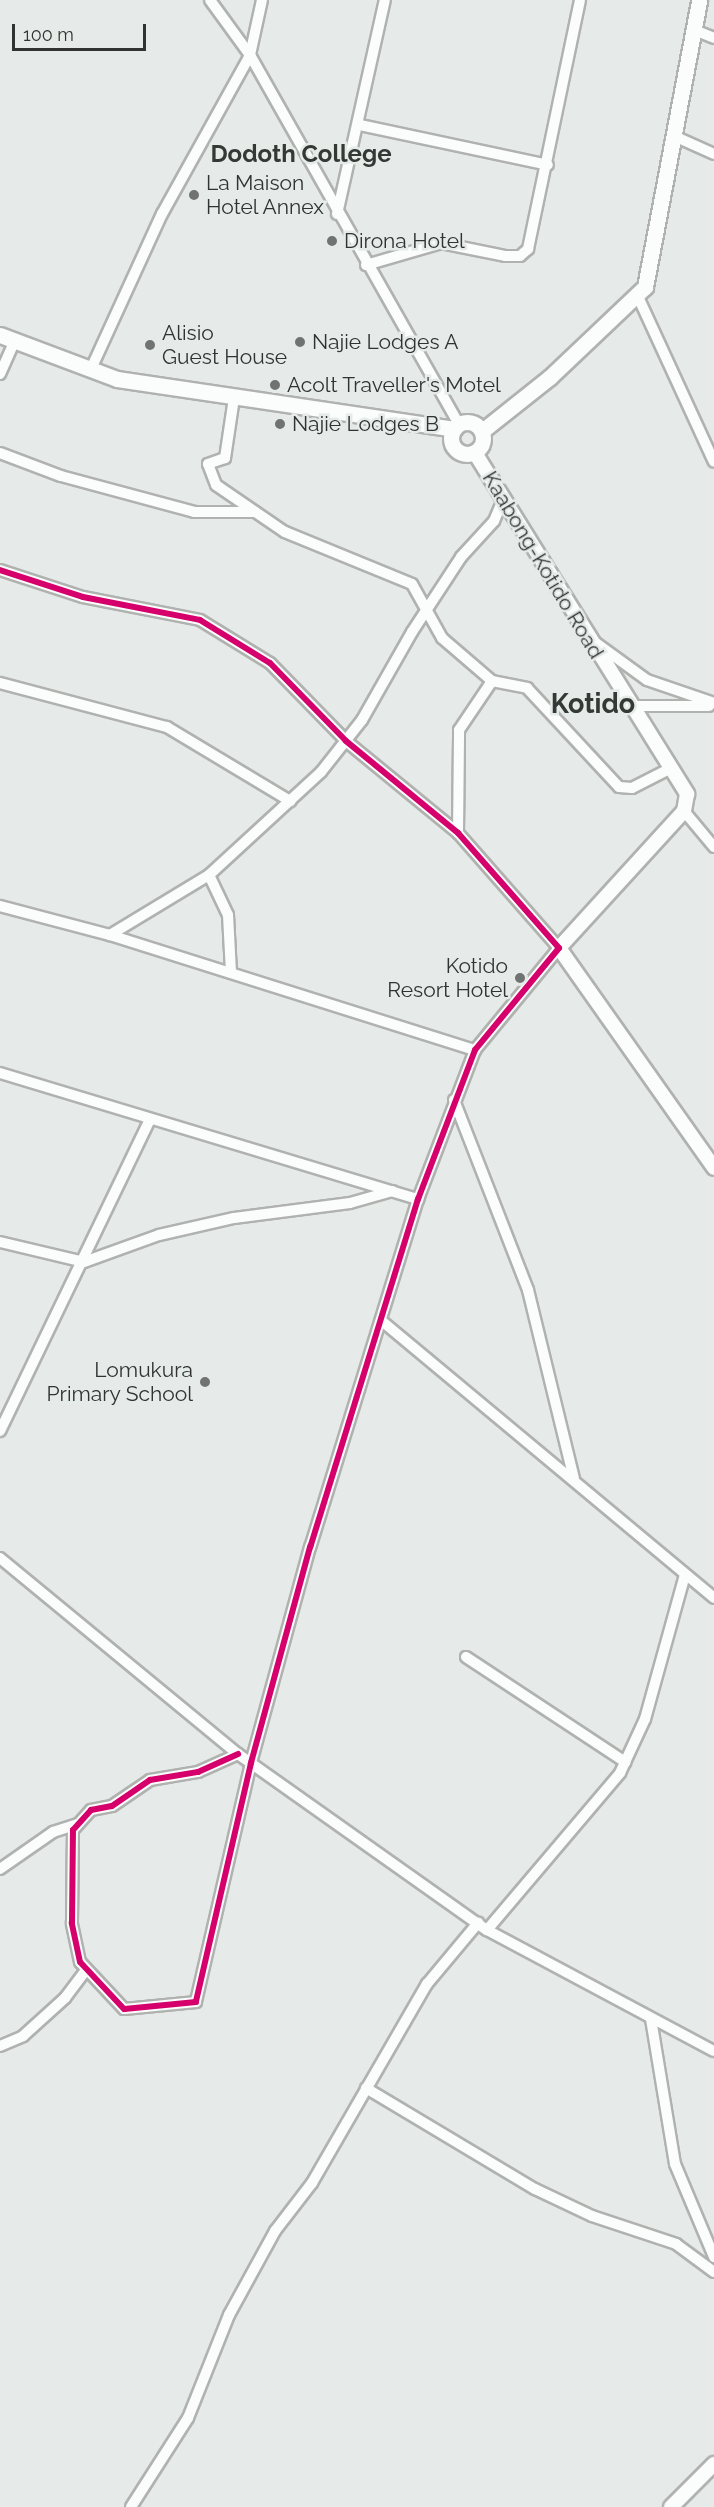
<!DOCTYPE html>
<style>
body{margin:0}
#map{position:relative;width:714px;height:2507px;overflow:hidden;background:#e6eae8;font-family:Raleway,sans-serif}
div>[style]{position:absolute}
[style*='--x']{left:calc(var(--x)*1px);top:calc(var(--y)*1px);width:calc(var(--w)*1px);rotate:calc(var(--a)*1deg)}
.roads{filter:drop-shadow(2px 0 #b0b2b0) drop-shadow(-2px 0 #b0b2b0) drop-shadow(0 2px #b0b2b0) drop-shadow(0 -2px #b0b2b0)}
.minor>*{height:10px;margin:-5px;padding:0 5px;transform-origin:5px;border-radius:5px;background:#fbfcfc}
.tertiary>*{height:14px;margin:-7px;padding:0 7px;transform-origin:7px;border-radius:7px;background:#fbfcfc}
.secondary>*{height:15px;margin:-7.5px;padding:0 7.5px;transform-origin:7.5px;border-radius:7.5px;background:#fbfcfc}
.secondary>.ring{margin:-7.5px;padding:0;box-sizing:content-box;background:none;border:15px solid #fbfcfc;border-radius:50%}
.cycleway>*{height:6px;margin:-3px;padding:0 3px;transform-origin:3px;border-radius:3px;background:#d6006c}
.dots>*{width:16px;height:16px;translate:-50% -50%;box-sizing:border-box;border:3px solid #e5ebe8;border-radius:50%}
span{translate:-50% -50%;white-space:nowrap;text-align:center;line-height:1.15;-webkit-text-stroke:5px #e5ebe8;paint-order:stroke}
.poi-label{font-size:21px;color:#313332}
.left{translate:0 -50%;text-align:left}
.right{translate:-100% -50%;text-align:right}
.street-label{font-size:21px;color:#313332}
.quarter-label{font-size:24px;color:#343936;font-weight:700}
.district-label{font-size:27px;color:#343936;font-weight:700}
.scale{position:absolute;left:12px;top:24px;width:134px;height:27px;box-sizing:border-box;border:3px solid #313332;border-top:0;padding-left:8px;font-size:18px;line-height:21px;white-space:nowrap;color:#313332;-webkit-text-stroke:4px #e5ebe8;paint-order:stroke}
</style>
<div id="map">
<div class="roads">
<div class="minor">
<i style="--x:210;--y:0;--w:68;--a:54"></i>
<i style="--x:250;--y:55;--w:425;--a:60.5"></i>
<i style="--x:692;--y:29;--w:24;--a:22"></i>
<i style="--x:360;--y:125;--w:192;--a:12"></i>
<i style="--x:674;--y:136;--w:44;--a:24.2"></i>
<i style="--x:337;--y:214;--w:219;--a:-77.4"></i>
<i style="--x:366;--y:265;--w:78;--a:-16.3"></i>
<i style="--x:441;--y:243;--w:65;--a:11.5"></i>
<i style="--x:505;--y:256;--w:15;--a:0"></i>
<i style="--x:520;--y:256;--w:11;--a:-41"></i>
<i style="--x:528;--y:249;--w:254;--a:-78.2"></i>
<i style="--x:639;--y:299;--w:179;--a:65.3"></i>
<i style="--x:90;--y:371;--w:173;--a:-65.4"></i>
<i style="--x:162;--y:214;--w:182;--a:-61"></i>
<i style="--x:250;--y:55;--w:56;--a:-77.7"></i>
<i style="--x:0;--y:374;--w:35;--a:-66"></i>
<i style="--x:234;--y:398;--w:61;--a:98.5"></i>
<i style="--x:225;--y:458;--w:18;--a:161"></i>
<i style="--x:208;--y:464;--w:22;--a:69"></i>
<i style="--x:216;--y:485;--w:83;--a:34.3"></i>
<i style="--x:285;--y:532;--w:137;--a:22.3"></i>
<i style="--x:412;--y:584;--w:62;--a:60.9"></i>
<i style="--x:442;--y:638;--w:66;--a:40.7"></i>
<i style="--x:492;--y:681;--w:36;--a:11"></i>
<i style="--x:527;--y:688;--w:135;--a:47.1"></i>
<i style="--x:619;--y:787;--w:13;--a:4"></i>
<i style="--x:632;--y:788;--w:44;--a:-27.1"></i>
<i style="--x:0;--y:453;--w:65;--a:20.7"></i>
<i style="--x:61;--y:476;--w:138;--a:15.1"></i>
<i style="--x:194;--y:512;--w:61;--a:0"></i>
<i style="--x:0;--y:570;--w:87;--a:18"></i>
<i style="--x:83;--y:597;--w:119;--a:11.1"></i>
<i style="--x:200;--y:620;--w:82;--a:31.6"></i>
<i style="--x:270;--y:663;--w:109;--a:45.7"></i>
<i style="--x:346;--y:741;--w:145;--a:39.4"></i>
<i style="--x:458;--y:833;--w:153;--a:48.7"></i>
<i style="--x:559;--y:948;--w:132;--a:129.5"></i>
<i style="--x:475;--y:1050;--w:160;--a:110.9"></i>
<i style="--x:418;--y:1199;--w:364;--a:107.2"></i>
<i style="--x:310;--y:1547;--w:224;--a:105.3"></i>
<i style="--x:251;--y:1763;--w:245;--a:103"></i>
<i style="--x:196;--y:2002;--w:72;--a:174.4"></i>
<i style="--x:124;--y:2009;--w:64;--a:-133.1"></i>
<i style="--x:80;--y:1962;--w:40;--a:-102"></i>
<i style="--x:72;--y:1923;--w:93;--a:-89.4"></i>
<i style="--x:73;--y:1830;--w:27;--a:-48"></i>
<i style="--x:91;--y:1810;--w:21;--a:-11"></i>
<i style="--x:112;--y:1806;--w:46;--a:-34.4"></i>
<i style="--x:150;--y:1780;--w:49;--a:-9.5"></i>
<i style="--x:198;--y:1772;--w:44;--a:-24.2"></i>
<i style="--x:596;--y:643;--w:63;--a:36"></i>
<i style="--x:647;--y:680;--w:71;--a:18.9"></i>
<i style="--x:0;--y:683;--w:173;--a:14.8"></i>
<i style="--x:167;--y:727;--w:144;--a:31"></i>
<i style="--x:629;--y:706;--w:80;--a:0"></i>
<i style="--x:684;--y:811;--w:47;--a:50.2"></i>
<i style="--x:458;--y:833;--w:103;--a:-89.4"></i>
<i style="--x:459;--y:730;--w:59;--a:-56"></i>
<i style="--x:209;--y:875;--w:44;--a:64.6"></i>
<i style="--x:228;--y:915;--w:57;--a:87"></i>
<i style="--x:0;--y:906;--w:114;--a:14.8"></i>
<i style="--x:110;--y:935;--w:383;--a:17.5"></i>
<i style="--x:110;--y:935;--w:116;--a:-31.2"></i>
<i style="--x:209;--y:875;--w:152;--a:-42.6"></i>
<i style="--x:321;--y:772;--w:66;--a:-51.7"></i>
<i style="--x:362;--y:720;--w:101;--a:-60.4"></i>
<i style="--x:412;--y:632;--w:90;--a:-56.8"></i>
<i style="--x:461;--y:557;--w:49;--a:-47.5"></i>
<i style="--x:494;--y:521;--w:21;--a:-67"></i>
<i style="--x:0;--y:1073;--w:437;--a:16.8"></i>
<i style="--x:454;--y:1100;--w:204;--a:68.7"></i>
<i style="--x:528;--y:1290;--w:194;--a:76.3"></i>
<i style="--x:0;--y:1242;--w:86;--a:13.4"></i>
<i style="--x:84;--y:1262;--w:80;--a:-19.8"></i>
<i style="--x:159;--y:1235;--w:77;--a:-12.8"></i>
<i style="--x:234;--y:1218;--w:117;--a:-7.4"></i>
<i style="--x:350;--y:1203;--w:44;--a:-15.9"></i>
<i style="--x:383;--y:1322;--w:431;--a:39.8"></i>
<i style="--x:0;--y:1431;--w:346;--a:-64.3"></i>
<i style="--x:0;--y:1558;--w:308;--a:39.5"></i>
<i style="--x:238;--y:1754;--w:305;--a:35.3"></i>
<i style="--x:487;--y:1930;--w:257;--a:28.1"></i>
<i style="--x:466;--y:1657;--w:191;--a:33.4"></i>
<i style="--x:0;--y:1869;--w:65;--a:-34.9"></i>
<i style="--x:53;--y:1832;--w:26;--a:-18"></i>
<i style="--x:487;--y:1930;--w:206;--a:-49.7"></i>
<i style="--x:620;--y:1773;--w:60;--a:-65.2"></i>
<i style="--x:645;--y:1719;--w:149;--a:-74.5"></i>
<i style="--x:651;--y:2019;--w:147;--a:80.6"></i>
<i style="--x:675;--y:2164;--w:101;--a:67.2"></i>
<i style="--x:0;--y:2046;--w:25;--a:-23"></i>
<i style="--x:23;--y:2036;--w:57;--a:-42.1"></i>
<i style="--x:65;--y:1998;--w:34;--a:-53"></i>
<i style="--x:366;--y:2088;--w:197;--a:30.9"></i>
<i style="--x:535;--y:2189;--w:63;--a:25.3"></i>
<i style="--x:592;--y:2216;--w:89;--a:18.4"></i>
<i style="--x:676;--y:2244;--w:47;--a:36.4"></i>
<i style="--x:131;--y:2507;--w:106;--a:-57.4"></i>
<i style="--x:188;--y:2418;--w:111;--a:-68.3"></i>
<i style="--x:229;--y:2315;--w:96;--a:-61.3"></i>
<i style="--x:275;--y:2231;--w:61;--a:-52.4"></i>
<i style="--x:312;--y:2183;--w:230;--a:-60"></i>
<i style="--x:427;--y:1984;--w:80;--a:-50.1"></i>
</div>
<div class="tertiary">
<i style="--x:475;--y:453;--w:402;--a:58.1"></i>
<i style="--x:687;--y:794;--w:17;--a:100"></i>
<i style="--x:684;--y:811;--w:185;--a:132.4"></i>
<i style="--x:559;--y:948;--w:269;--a:54.8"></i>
<i style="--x:671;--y:2507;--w:61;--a:-45"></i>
</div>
<div class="secondary">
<i style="--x:0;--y:335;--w:125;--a:20.6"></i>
<i style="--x:117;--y:379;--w:341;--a:8.4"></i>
<i class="ring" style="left:451px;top:422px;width:17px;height:17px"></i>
<i style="--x:482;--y:431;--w:87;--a:-38.5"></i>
<i style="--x:550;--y:377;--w:131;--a:-43.5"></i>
<i style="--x:645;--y:287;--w:292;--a:-79.3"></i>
</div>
</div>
<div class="cycleway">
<i style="--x:0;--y:570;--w:87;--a:18"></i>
<i style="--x:83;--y:597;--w:119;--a:11.1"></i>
<i style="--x:200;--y:620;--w:82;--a:31.6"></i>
<i style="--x:270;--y:663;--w:109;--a:45.7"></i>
<i style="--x:346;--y:741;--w:145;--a:39.4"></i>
<i style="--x:458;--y:833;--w:153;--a:48.7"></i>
<i style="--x:559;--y:948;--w:132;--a:129.5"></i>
<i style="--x:475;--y:1050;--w:160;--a:110.9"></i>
<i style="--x:418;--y:1199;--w:364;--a:107.2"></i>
<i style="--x:310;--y:1547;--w:224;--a:105.3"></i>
<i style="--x:251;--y:1763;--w:245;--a:103"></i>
<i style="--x:196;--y:2002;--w:72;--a:174.4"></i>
<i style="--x:124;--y:2009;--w:64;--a:-133.1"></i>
<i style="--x:80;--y:1962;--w:40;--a:-102"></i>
<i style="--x:72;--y:1923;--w:93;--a:-89.4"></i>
<i style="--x:73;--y:1830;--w:27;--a:-48"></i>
<i style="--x:91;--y:1810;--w:21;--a:-11"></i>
<i style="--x:112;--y:1806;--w:46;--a:-34.4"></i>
<i style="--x:150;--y:1780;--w:49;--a:-9.5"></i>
<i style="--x:198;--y:1772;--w:44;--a:-24.2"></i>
</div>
<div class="dots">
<i style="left:194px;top:195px;background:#707372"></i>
<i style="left:332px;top:241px;background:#707372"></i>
<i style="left:300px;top:342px;background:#707372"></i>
<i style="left:150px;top:345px;background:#707372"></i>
<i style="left:275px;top:385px;background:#707372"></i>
<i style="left:280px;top:424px;background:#707372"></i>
<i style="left:520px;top:978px;background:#707372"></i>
<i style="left:205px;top:1382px;background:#707372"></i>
</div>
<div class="poi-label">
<span class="left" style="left:206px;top:195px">La Maison<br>Hotel Annex</span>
<span class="left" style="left:344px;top:241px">Dirona Hotel</span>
<span class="left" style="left:162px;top:345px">Alisio<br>Guest House</span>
<span class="left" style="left:312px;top:342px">Najie Lodges A</span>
<span class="left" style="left:287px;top:385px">Acolt Traveller's Motel</span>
<span class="left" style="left:292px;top:424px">Najie Lodges B</span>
<span class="right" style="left:508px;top:978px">Kotido<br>Resort Hotel</span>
<span class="right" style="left:193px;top:1382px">Lomukura<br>Primary School</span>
</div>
<div class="street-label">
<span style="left:543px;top:565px;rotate:59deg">Kaabong-Kotido Road</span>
</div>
<div class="quarter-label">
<span style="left:301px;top:154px">Dodoth College</span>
</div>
<div class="district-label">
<span style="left:593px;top:704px">Kotido</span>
</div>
<div class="scale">100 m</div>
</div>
